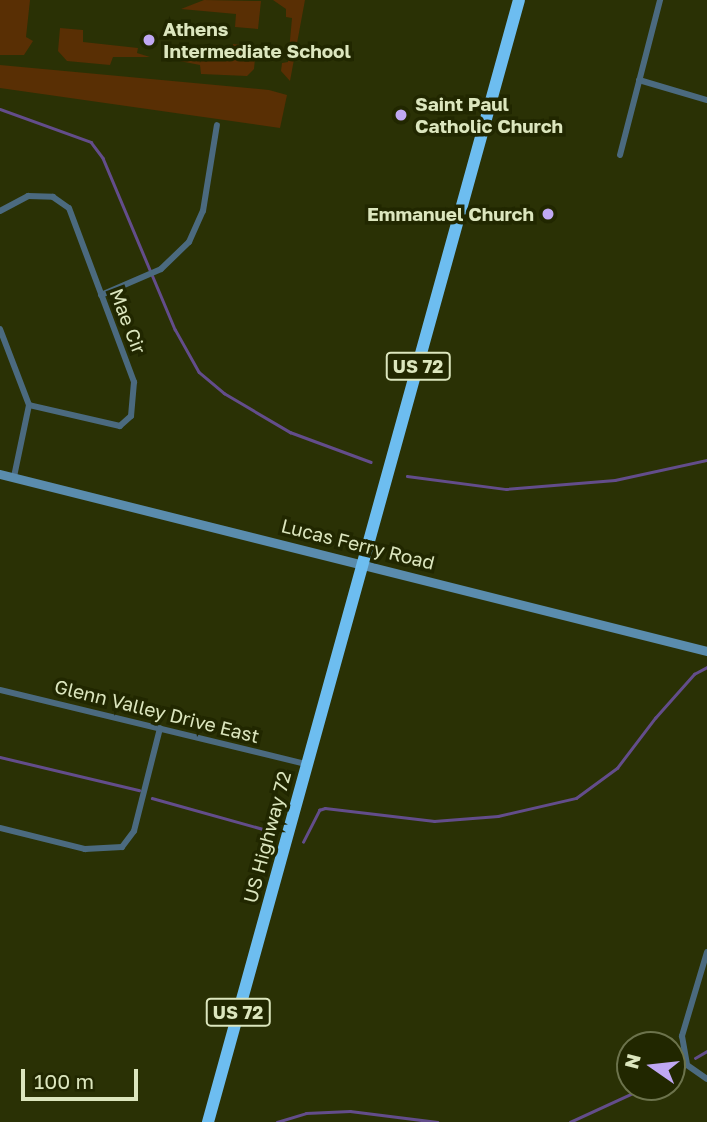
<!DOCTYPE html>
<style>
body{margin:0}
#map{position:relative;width:707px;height:1122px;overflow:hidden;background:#2a3105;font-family:"Golos Text",sans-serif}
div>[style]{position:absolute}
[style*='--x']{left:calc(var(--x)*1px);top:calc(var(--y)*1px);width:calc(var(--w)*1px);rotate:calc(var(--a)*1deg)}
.green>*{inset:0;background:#592f04}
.stream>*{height:2.5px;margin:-1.25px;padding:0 1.25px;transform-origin:1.25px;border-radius:1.25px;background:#634d8b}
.street>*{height:6px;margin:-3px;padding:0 3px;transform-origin:3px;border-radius:3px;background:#4b6a7f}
.secondary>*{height:9px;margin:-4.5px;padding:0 4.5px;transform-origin:4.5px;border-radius:4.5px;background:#5a8cad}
.highway>*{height:12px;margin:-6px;padding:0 6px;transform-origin:6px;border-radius:6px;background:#6dbdf0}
.dots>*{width:19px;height:19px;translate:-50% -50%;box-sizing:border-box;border:4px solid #212700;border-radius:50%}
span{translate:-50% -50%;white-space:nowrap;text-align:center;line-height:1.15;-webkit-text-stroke:7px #212700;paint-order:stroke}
.shield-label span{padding:2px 5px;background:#212700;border:2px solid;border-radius:5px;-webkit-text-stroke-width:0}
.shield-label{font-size:18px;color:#dce6be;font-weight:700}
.poi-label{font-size:19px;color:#dce6be;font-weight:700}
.left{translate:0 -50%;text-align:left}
.right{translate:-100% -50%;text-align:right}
.street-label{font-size:19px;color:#dce6be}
.north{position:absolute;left:616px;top:1031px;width:70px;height:70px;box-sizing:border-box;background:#212700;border:2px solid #6c734c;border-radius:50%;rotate:284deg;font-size:19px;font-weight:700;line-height:28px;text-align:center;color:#dce6be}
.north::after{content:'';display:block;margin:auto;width:24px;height:32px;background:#c0a8f3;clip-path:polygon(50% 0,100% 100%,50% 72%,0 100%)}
.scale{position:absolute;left:21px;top:1069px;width:117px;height:32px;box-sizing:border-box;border:4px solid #dce6be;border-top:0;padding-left:9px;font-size:21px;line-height:24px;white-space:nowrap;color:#dce6be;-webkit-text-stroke:5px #212700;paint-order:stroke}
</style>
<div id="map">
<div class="green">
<i style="clip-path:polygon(0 0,30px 0,26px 37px,33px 41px,24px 55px,0 55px)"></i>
<i style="clip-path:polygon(204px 0,261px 1px,258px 29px,235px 27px,236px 14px,181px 9px)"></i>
<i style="clip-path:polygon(273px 0,305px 0,290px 81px,281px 71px,282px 63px,288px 62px,292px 18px,286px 17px,286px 9px)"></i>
<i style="clip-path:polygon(60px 28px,83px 30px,83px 42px,138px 48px,137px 53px,150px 57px,113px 57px,110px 65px,67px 61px,58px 51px)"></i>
<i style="clip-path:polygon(233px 44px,256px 47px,254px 69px,247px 76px,201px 74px,200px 65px,164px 58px,176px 57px,176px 51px,232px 57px)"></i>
<i style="clip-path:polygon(0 65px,269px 90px,287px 95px,280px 128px,0 88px)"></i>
</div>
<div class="stream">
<i style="--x:0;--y:109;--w:97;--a:19.9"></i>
<i style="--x:91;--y:142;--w:20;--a:53"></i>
<i style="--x:103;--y:158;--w:186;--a:67.2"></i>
<i style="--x:175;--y:329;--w:49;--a:60.8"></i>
<i style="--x:199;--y:372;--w:33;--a:40"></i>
<i style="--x:224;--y:393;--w:77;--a:30.6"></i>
<i style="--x:290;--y:432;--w:86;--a:20.3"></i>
<i style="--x:407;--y:476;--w:100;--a:7.5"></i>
<i style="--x:506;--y:489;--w:109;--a:-4.7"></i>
<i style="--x:615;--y:480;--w:94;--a:-12.3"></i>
<i style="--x:0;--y:757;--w:143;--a:13.4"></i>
<i style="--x:152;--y:798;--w:123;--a:15.6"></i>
<i style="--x:303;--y:842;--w:36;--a:-63"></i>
<i style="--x:319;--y:810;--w:6;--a:-18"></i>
<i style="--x:325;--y:808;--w:110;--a:6.8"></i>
<i style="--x:434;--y:821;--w:64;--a:-4.5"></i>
<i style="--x:498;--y:816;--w:80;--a:-13"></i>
<i style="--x:576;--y:798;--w:51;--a:-36.2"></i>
<i style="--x:617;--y:768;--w:63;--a:-52.8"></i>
<i style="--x:655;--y:718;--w:59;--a:-48.4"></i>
<i style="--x:694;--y:674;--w:15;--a:-28"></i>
<i style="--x:695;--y:1058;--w:14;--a:-30"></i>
<i style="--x:672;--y:1071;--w:11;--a:-34"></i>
<i style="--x:277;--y:1122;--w:30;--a:-17"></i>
<i style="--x:306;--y:1113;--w:44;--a:-2.6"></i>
<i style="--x:350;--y:1111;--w:88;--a:7.2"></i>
<i style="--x:570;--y:1122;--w:84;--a:-24.7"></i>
</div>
<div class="street">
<i style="--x:639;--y:80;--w:71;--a:16.4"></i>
<i style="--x:620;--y:155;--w:160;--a:-75.5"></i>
<i style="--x:0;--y:211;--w:32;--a:-28"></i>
<i style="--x:28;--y:196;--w:25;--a:2"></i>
<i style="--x:53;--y:197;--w:19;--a:35"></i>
<i style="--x:69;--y:208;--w:186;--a:69.5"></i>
<i style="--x:134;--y:382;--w:34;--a:95"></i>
<i style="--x:131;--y:416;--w:15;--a:138"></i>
<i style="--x:120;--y:426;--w:93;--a:-167"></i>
<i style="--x:101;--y:295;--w:65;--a:-23.4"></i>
<i style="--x:161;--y:269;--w:39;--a:-44"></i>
<i style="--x:189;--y:242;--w:34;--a:-66"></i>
<i style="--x:203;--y:211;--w:87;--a:-80.8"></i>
<i style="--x:0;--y:329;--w:81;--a:69.1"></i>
<i style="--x:29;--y:405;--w:74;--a:101.8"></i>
<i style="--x:0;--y:690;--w:316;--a:13.6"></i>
<i style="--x:0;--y:828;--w:88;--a:13.9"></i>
<i style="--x:85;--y:849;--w:37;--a:-3"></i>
<i style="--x:122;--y:847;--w:20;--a:-53"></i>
<i style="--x:134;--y:831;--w:106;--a:-75.8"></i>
<i style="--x:707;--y:952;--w:88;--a:106.6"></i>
<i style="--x:682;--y:1036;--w:29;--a:80"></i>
<i style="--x:687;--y:1065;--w:24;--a:35"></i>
</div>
<div class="secondary">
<i style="--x:0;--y:474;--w:729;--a:14.06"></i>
</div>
<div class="highway">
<i style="--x:208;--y:1122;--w:1164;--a:-74.51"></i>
</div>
<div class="dots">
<i style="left:149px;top:40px;background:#c0a8f3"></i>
<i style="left:401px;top:115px;background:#c0a8f3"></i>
<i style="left:548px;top:214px;background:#c0a8f3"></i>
</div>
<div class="shield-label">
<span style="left:418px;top:366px">US 72</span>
<span style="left:238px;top:1012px">US 72</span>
</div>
<div class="poi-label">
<span class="left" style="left:163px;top:40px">Athens<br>Intermediate School</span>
<span class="left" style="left:415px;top:115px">Saint Paul<br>Catholic Church</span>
<span class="right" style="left:534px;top:214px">Emmanuel Church</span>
</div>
<div class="street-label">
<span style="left:128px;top:321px;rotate:69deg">Mae Cir</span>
<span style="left:358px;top:544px;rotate:14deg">Lucas Ferry Road</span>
<span style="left:157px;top:711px;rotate:14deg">Glenn Valley Drive East</span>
<span style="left:267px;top:837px;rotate:-75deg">US Highway 72</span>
</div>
<div class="north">N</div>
<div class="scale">100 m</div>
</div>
